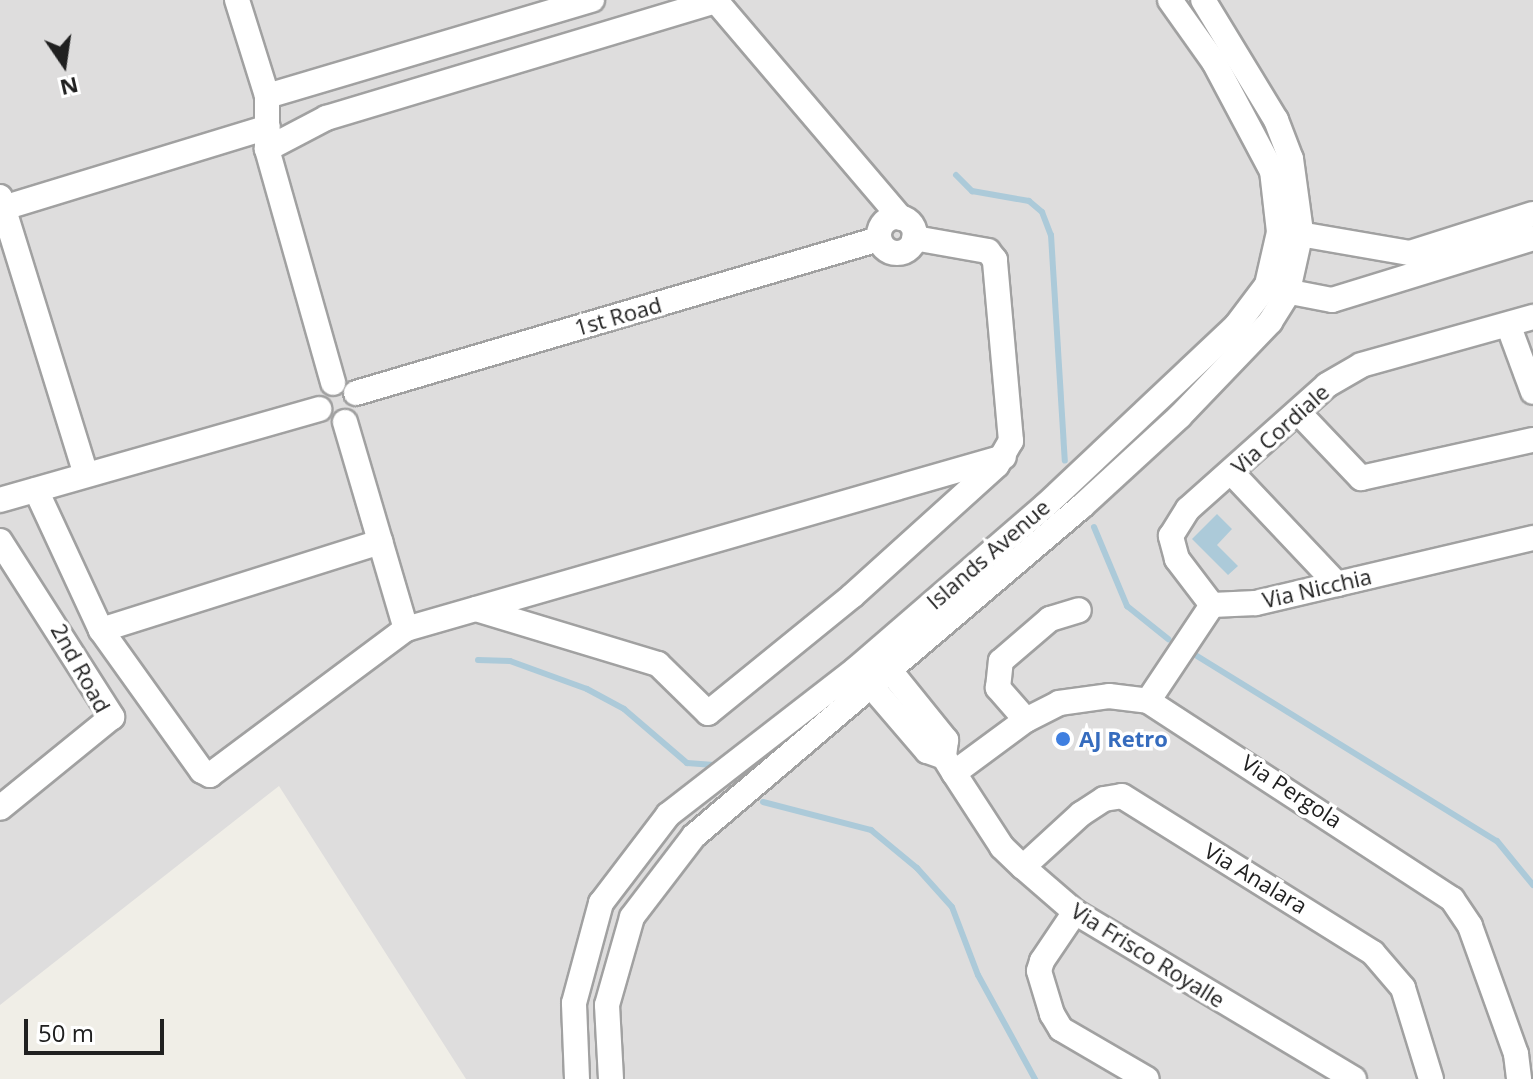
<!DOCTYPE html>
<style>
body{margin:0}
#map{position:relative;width:1533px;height:1079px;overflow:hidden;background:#f0eee7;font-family:"Open Sans",sans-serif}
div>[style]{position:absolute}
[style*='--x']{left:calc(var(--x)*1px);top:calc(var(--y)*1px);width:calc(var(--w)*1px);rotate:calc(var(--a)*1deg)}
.residential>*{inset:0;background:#dedddd}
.water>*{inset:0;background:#accad9}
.stream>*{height:6px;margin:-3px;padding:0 3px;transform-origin:3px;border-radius:3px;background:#accad9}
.roads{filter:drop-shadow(2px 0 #a1a1a1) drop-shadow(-2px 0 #a1a1a1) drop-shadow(0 2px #a1a1a1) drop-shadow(0 -2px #a1a1a1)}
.minor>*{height:24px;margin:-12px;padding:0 12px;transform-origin:12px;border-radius:12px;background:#fff}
.minor>.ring{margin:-12px;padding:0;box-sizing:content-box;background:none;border:24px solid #fff;border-radius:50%}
.dots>*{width:22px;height:22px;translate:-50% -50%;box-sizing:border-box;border:4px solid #fff;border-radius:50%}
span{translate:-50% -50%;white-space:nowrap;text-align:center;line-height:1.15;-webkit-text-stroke:7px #fff;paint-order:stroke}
.street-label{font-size:22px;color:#202020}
.shop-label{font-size:22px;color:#366cbe;font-weight:700}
.left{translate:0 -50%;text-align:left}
.north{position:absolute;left:24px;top:24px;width:80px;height:80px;-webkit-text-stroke:6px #fff;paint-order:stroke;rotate:167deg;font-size:22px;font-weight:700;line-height:32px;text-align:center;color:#202020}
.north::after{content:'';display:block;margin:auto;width:28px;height:36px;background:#202020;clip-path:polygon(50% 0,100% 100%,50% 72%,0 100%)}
.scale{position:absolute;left:24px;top:1019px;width:140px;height:36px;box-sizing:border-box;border:4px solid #202020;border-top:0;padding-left:10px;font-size:24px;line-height:28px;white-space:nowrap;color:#202020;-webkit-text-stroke:6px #fff;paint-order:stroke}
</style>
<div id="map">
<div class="residential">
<i style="clip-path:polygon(0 0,1533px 0,1533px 1079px,466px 1079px,279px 786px,0 1005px)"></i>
</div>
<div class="water">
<i style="clip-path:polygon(1217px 514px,1232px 529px,1217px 545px,1238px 566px,1228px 575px,1192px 539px)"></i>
</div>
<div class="stream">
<i style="--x:956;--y:175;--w:23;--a:45"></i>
<i style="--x:972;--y:191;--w:58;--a:10"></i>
<i style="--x:1029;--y:201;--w:17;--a:40"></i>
<i style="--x:1042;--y:212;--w:25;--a:69"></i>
<i style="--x:1051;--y:235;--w:226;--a:86.5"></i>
<i style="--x:1094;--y:527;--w:86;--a:67.3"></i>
<i style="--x:1127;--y:606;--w:53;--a:38.8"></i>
<i style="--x:1197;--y:656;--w:352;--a:31.7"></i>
<i style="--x:1497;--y:841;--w:57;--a:50.7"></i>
<i style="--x:478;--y:660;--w:32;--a:2"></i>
<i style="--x:510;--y:661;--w:82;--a:20"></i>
<i style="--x:587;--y:689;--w:42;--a:28.4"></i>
<i style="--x:624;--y:709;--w:83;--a:40.6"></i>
<i style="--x:687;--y:763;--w:27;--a:4"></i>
<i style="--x:763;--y:802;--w:112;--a:14.5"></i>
<i style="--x:871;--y:830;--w:60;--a:39.6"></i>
<i style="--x:917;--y:868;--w:52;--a:48.1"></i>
<i style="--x:952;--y:907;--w:73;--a:69.1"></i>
<i style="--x:978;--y:975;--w:119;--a:61.3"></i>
</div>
<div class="roads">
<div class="minor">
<i style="--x:237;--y:0;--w:101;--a:72.6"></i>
<i style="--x:267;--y:96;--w:53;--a:90"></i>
<i style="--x:267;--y:149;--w:243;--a:74.2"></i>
<i style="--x:267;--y:96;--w:339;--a:-16.5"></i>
<i style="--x:267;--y:149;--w:67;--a:-27.7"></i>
<i style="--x:326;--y:118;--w:407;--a:-16.7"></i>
<i style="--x:716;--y:1;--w:285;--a:49.6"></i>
<i style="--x:0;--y:197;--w:290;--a:72.8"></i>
<i style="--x:0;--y:209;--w:280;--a:-17"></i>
<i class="ring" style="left:879px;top:217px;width:12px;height:12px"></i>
<i style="--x:1288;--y:232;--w:124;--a:9.8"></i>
<i style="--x:1410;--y:253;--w:129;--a:-17.6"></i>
<i style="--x:1275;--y:289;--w:58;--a:10.9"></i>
<i style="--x:1332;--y:300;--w:210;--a:-17.1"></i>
<i style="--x:1509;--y:327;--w:69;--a:69.7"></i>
<i style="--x:356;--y:393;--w:545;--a:-16.41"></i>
<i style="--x:1299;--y:413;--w:90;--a:46.4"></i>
<i style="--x:1361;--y:478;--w:176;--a:-12.5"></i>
<i style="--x:345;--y:422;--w:216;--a:73.6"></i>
<i style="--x:1232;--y:473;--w:153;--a:46.6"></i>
<i style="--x:36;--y:490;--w:154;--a:65.1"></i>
<i style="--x:101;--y:630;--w:173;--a:54.4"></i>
<i style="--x:202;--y:771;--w:9;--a:27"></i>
<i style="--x:210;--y:775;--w:244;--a:-36.7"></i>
<i style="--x:406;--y:629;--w:622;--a:-16.05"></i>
<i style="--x:0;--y:500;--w:332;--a:-15.9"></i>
<i style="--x:0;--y:541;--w:209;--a:57.5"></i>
<i style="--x:112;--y:717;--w:144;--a:140.9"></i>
<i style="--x:1212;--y:605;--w:58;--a:-127.3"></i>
<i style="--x:1177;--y:559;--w:24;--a:-105"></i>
<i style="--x:1171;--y:536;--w:32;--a:-58"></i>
<i style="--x:1188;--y:509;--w:186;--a:-41.7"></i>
<i style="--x:1327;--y:385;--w:39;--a:-30"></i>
<i style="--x:1361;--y:365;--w:179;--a:-15.6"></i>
<i style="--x:1212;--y:605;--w:44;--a:-2.6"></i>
<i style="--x:1256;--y:603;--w:285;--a:-13.2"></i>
<i style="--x:476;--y:609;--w:190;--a:16.8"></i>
<i style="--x:658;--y:664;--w:70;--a:44.4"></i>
<i style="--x:708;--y:713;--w:186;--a:-39.1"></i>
<i style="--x:852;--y:596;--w:195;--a:-42.1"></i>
<i style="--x:997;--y:465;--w:28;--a:-60"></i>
<i style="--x:1011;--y:441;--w:182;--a:-95.1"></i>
<i style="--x:995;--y:260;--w:11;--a:-128"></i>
<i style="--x:988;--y:251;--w:75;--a:-170"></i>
<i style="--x:101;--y:630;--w:293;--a:-17.5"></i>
<i style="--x:879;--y:657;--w:107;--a:51.1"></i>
<i style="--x:946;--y:740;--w:17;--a:97"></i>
<i style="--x:944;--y:757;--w:19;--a:58"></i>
<i style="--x:954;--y:773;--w:88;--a:57"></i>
<i style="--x:1002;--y:847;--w:29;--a:44"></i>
<i style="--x:1023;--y:867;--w:69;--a:40.9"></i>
<i style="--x:1075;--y:912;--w:325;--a:30.9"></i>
<i style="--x:860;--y:673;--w:103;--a:49.3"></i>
<i style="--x:927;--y:751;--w:18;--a:19"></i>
<i style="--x:1148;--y:701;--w:115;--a:-56.3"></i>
<i style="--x:1026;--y:720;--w:43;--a:-131.2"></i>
<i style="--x:998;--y:688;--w:27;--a:-84"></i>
<i style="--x:1001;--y:661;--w:65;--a:-40.6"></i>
<i style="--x:1050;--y:619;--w:30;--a:-17"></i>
<i style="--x:954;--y:773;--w:89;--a:-36.4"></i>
<i style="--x:1026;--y:720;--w:37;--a:-27"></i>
<i style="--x:1059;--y:703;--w:50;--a:-8"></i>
<i style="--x:1109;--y:696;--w:39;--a:7"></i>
<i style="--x:1148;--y:701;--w:363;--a:33.1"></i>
<i style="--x:1452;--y:899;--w:32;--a:56"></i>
<i style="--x:1470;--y:926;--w:136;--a:70.2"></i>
<i style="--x:1516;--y:1054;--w:25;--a:83"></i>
<i style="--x:1023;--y:867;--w:79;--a:-42.4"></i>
<i style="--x:1081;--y:814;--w:27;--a:-33"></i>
<i style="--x:1104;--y:799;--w:18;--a:-9"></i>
<i style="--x:1122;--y:796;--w:296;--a:32"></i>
<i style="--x:1373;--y:953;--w:46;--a:49.4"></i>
<i style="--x:1403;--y:988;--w:95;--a:72.9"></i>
<i style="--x:1075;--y:912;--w:59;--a:124"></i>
<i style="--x:1042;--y:961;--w:10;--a:107"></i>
<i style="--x:1039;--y:971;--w:45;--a:73.2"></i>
<i style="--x:1052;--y:1014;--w:17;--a:59"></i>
<i style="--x:1061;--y:1029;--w:99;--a:30.2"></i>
<i style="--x:577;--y:1079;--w:76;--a:-92.3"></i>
<i style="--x:574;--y:1003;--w:104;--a:-74.9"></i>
<i style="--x:601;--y:903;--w:111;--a:-52.7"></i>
<i style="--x:668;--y:815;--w:238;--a:-37.8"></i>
<i style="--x:856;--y:669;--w:251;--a:-40.8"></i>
<i style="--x:1046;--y:505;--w:261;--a:-43.3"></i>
<i style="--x:1236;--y:326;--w:51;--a:-52.9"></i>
<i style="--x:1267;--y:285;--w:54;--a:-77.2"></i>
<i style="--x:1279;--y:232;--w:61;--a:-96.5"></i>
<i style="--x:1272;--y:171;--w:123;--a:-118"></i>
<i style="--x:1214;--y:62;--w:76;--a:-125.4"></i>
<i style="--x:611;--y:1079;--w:74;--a:-93.1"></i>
<i style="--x:607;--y:1005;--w:91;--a:-74.1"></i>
<i style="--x:632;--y:917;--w:102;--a:-52.6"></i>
<i style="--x:694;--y:836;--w:509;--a:-40.38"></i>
<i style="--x:1082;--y:506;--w:132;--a:-42.5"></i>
<i style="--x:1179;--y:417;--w:132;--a:-46.2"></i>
<i style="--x:1270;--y:322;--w:32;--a:-58"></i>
<i style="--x:1287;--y:295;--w:65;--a:-77.5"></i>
<i style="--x:1301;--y:232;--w:74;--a:-97.8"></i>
<i style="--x:1291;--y:159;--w:42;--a:-111"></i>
<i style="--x:1276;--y:120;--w:140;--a:-121.3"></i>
</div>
</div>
<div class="dots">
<i style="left:1063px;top:739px;background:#3f7fe0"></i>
</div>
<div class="street-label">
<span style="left:618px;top:316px;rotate:-16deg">1st Road</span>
<span style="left:1280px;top:429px;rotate:-42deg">Via Cordiale</span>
<span style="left:988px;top:554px;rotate:-41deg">Islands Avenue</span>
<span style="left:1317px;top:588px;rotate:-13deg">Via Nicchia</span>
<span style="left:81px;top:668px;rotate:61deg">2nd Road</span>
<span style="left:1292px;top:791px;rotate:33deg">Via Pergola</span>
<span style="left:1256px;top:878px;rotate:31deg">Via Analara</span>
<span style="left:1148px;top:955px;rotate:32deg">Via Frisco Royalle</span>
</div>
<div class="shop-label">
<span class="left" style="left:1079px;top:739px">AJ Retro</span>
</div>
<div class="north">N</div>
<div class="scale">50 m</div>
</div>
